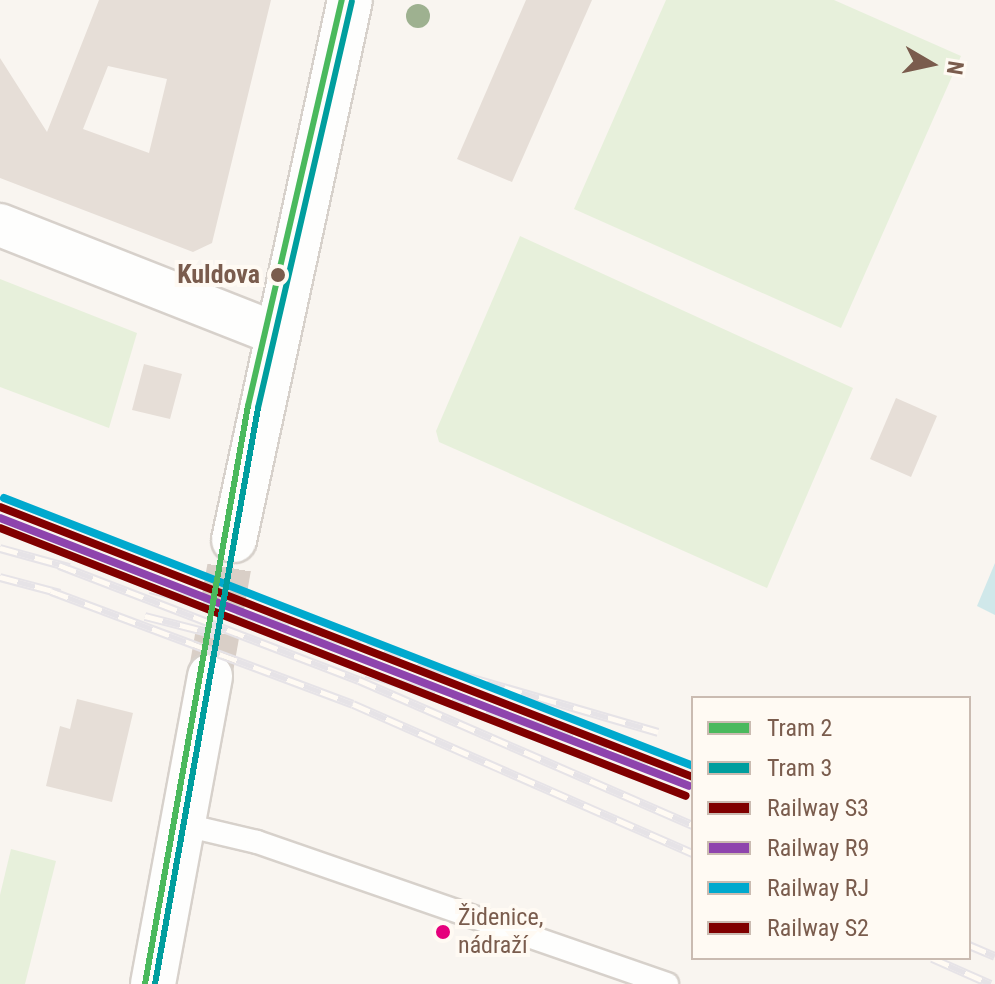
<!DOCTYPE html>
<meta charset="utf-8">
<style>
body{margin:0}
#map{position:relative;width:995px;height:984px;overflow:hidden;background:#f9f5f0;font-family:"Roboto Condensed",sans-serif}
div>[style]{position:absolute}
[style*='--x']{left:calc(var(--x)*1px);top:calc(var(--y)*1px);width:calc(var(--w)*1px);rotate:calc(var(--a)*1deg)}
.green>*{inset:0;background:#e7f0db}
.water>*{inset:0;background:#d0e8ea}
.building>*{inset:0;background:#e6ded7}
.tertiary-tunnel>*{height:44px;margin-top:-22px;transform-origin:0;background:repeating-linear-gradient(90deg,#d9cfc7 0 44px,transparent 0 66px)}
.roads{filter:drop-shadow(2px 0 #d7d1cb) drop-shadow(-2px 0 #d7d1cb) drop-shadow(0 2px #d7d1cb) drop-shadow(0 -2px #d7d1cb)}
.service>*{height:22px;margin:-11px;padding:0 11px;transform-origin:11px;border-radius:11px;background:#fefefd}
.minor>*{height:42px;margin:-21px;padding:0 21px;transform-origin:21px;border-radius:21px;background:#fefefd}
.tertiary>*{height:44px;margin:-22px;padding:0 22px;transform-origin:22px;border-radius:22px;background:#fefefd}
.rail>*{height:9px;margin-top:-4.5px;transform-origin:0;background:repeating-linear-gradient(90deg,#fffaf3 0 18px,#e6e3e7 0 36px);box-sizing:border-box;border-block:2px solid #e6e3e7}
.rail-1>*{height:8px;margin:-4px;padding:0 4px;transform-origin:4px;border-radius:4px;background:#800000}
.rail-2>*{height:8px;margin:-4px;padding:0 4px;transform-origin:4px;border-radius:4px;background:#8e44ad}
.rail-3>*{height:8px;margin:-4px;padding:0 4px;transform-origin:4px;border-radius:4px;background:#00a9ce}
.rail-4>*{height:8px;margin:-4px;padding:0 4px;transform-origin:4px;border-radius:4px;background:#800000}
.tram-1>*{height:6px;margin:-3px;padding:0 3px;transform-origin:3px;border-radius:3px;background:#4ab95d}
.tram-2>*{height:6px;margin:-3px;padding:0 3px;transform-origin:3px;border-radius:3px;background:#009e9e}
.trees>*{width:24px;height:24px;margin:-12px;border-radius:50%;background:#9eb190}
.dots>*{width:22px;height:22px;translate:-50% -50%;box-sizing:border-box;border:4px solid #fffaf3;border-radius:50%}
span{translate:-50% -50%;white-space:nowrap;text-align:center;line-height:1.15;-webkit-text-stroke:8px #fffaf3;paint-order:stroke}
.bus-label{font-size:24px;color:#7a5c4d}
.left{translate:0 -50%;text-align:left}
.stop-label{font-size:26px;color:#7a5c4d;font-weight:700}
.right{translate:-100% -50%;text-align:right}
.legend{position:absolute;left:691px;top:696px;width:280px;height:264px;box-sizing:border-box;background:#fffaf3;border:2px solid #cabbb1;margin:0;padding:10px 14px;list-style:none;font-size:24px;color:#7a5c4d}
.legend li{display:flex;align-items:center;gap:16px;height:40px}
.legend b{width:40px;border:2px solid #cabbb1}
.north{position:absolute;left:891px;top:24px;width:80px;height:80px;-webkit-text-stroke:6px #fffaf3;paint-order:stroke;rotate:99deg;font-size:22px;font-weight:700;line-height:32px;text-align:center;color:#7a5c4d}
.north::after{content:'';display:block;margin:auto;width:28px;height:36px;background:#7a5c4d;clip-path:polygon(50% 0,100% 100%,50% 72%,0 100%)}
</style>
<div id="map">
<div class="green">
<i style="clip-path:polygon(666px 0,834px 0,961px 56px,841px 328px,574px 209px)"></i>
<i style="clip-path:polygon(520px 236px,853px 388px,767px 588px,439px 442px,436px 431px)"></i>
<i style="clip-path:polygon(0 279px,137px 333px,109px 428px,0 387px)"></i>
<i style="clip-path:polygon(11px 849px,56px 861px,25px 984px,0 984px,0 895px)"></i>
</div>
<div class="water">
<i style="clip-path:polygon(995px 563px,995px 615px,977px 606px)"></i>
</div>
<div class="building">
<i style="clip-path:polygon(evenodd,99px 0,271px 0,212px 243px,193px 252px,0 178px,0 58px,47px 132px,99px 0,108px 66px,167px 79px,149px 153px,83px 129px,108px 66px)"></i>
<i style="clip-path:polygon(526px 0,592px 0,512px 182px,457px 159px)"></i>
<i style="clip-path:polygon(144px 364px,182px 374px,170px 419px,132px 410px)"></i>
<i style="clip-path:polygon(896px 398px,937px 416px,911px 477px,870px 459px)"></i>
<i style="clip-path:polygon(77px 699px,133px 713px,112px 802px,46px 786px,60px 726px,70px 729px)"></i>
</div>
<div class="tertiary-tunnel">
<i style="--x:210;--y:676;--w:138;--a:-80"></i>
</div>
<div class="roads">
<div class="service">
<i style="--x:185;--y:825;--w:74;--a:13.3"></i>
<i style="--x:257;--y:842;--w:434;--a:19.1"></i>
</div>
<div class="minor">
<i style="--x:0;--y:225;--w:295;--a:21.5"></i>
</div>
<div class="tertiary">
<i style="--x:234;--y:540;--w:552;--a:-77.88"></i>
<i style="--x:153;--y:984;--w:313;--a:-79.5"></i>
</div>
</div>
<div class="rail">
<i style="--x:0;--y:548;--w:72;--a:15.4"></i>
<i style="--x:59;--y:565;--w:321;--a:21"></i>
<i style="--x:359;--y:680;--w:364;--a:23.5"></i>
<i style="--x:0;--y:577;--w:62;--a:14.9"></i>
<i style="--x:150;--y:589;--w:217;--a:14.9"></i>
<i style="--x:51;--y:591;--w:322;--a:20.5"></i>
<i style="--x:353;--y:704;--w:371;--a:23.7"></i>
<i style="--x:145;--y:616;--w:72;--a:14.4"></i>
<i style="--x:366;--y:647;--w:304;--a:16.2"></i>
<i style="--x:366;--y:673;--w:296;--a:17.1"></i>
<i style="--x:969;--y:945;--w:28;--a:23"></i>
<i style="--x:932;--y:958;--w:64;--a:23.8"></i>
</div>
<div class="rail-1">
<i style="--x:0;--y:507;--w:744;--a:21.29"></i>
</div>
<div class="rail-2">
<i style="--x:0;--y:518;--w:739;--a:21.25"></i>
</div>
<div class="rail-3">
<i style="--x:4;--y:498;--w:739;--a:21.25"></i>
</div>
<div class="rail-4">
<i style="--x:0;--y:528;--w:736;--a:21.34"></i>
</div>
<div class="tram-1">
<i style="--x:145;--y:984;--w:587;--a:-79.9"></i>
<i style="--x:248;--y:406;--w:417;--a:-77"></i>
</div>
<div class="tram-2">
<i style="--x:155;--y:984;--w:585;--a:-79.86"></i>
<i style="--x:258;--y:408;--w:417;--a:-77"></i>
</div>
<div class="trees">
<i style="left:418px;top:16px"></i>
</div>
<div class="dots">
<i style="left:278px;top:275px;background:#7a5c4d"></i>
<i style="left:443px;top:932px;background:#e5007d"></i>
</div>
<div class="bus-label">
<span class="left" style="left:458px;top:932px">Židenice,<br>nádraží</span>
</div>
<div class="stop-label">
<span class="right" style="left:260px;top:275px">Kuldova</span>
</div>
<ul class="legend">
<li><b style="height:10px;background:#4ab95d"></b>Tram 2</li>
<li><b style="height:10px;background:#009e9e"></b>Tram 3</li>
<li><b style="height:10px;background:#800000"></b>Railway S3</li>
<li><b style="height:10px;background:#8e44ad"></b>Railway R9</li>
<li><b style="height:10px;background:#00a9ce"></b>Railway RJ</li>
<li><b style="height:10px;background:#800000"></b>Railway S2</li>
</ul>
<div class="north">N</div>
</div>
